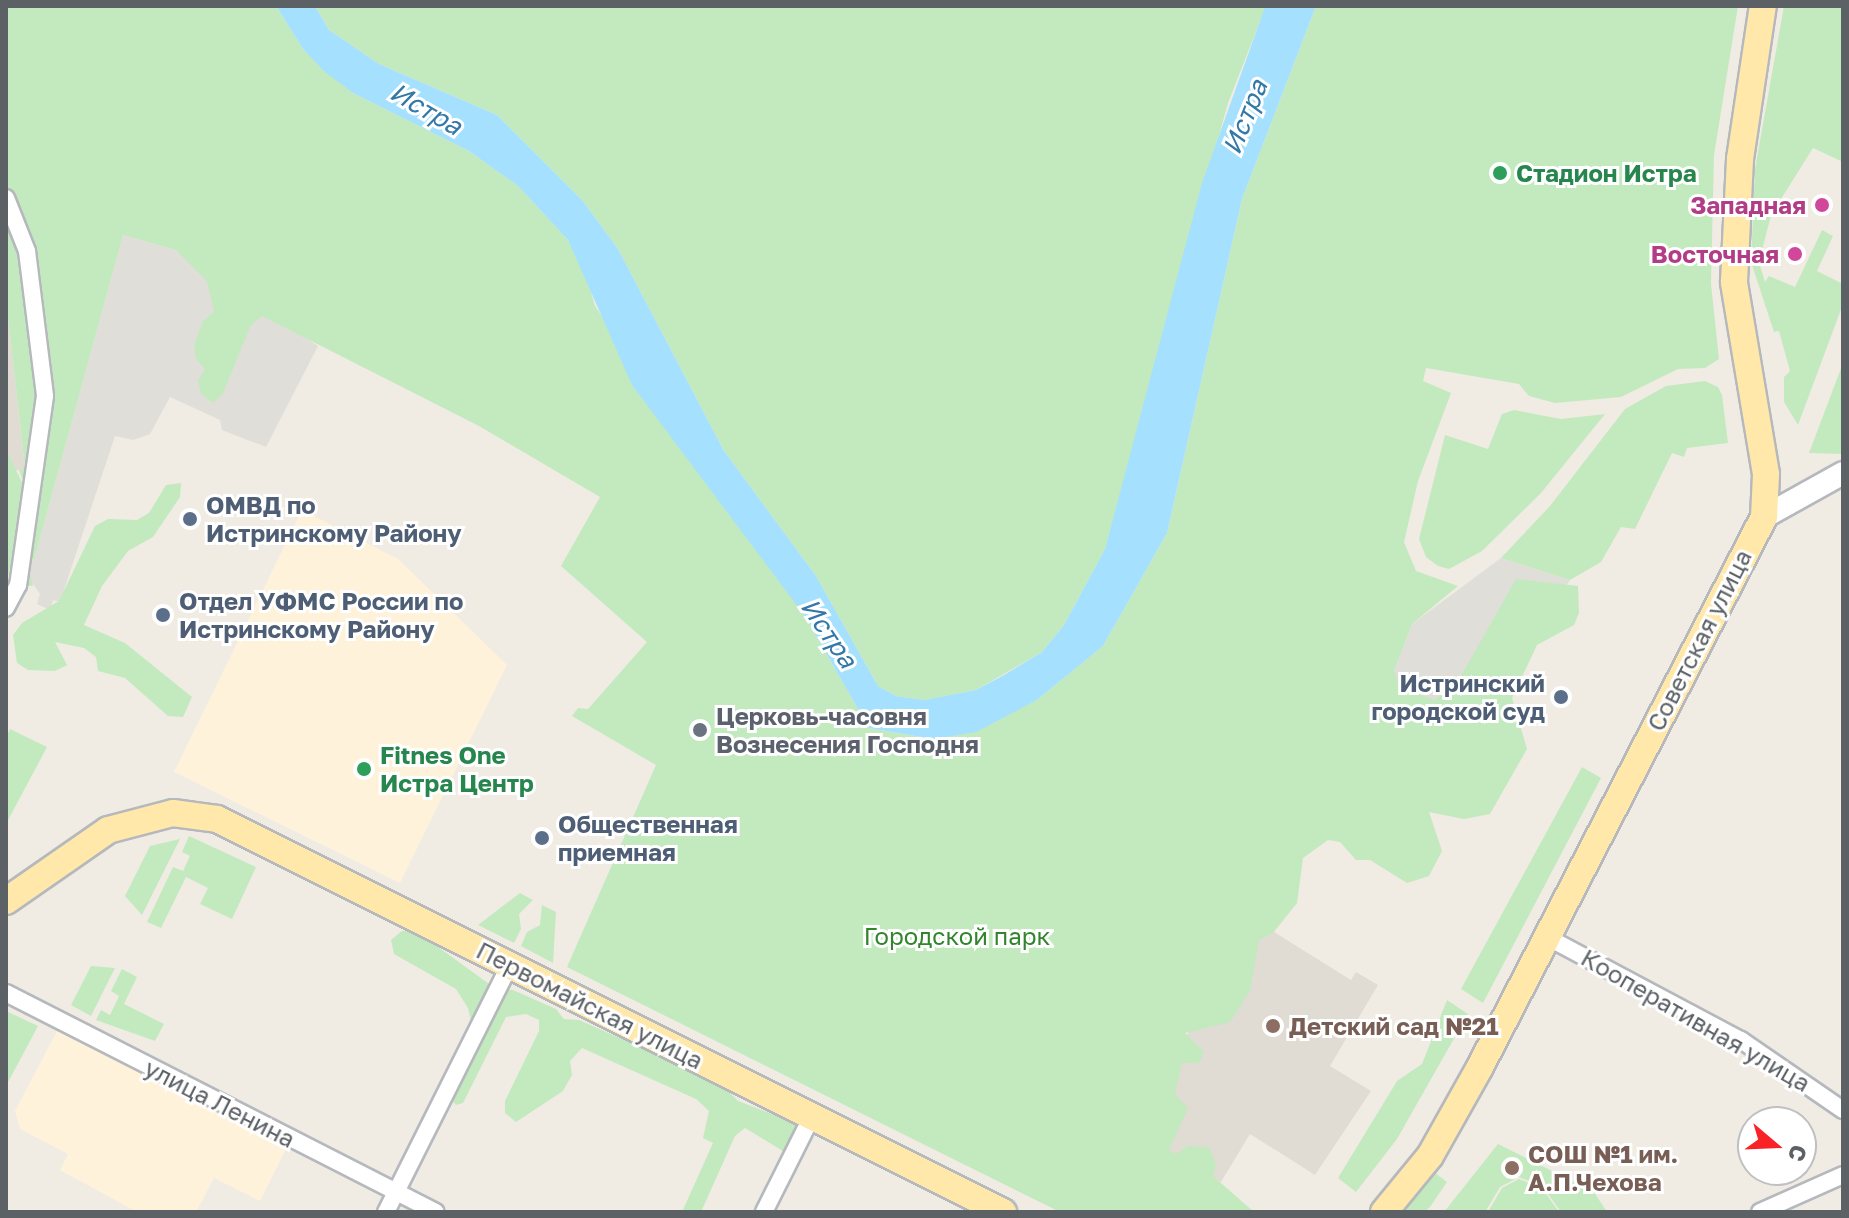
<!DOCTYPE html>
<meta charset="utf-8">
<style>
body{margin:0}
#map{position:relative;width:1849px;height:1218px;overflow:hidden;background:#f0ece4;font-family:"Golos Text",sans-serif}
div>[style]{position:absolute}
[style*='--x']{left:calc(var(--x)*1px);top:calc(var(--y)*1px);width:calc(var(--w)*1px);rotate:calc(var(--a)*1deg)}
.commercial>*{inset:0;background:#fff2da}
.industrial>*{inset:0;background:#e0ded8}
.education>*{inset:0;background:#e0dbd3}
.green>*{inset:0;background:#c3e9be}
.water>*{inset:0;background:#a5e1ff}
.roads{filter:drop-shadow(2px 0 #b5b8bc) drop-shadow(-2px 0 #b5b8bc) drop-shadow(0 2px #b5b8bc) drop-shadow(0 -2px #b5b8bc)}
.street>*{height:16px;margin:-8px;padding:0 8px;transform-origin:8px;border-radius:8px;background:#fff}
.secondary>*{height:22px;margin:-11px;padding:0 11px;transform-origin:11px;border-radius:11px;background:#fff}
.primary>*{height:26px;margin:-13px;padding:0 13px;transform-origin:13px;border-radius:13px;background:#ffe8aa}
.dots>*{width:22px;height:22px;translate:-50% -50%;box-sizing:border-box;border:4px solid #fff;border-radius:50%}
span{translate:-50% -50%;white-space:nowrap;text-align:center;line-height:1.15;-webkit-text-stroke:6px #fff;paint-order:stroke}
.leisure-label{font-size:24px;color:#27864d;font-weight:700}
.left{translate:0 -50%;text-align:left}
.hotel-label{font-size:24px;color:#b23c85;font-weight:700}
.right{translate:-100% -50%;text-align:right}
.service-label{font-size:24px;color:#4e5e75;font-weight:700}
.street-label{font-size:24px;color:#5c6166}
.worship-label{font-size:24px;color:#5b616d;font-weight:700}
.park-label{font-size:24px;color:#32842d}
.education-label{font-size:24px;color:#785e54;font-weight:700}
.water-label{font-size:26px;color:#3378a7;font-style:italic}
.frame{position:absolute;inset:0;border:8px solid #5c6166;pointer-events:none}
.north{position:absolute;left:1737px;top:1106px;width:80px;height:80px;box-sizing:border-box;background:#fff;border:2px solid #bec0c2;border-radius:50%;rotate:109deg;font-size:22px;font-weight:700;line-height:32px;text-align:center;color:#5c6166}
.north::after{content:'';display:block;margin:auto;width:28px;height:36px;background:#f82227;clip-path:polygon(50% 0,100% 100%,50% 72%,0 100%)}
</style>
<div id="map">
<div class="commercial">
<i style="clip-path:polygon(302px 510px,398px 559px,507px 665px,400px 883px,174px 772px)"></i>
<i style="clip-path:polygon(57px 1031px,291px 1139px,260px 1201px,214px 1178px,196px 1212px,137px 1212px,60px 1170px,68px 1154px,20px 1129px,15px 1111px)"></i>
</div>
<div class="industrial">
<i style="clip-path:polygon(123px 235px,176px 250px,318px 346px,266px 447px,222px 430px,220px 420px,170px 397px,150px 434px,133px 440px,115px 436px,60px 602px,53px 600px,50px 610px,37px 604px,40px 594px,26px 574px,26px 558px,34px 560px)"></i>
<i style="clip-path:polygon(1501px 558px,1570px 580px,1541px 627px,1397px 728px,1394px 671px,1412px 624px)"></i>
</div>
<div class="education">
<i style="clip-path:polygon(6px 300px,25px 469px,13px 471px,6px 469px)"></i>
<i style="clip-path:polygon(1247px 915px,1351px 980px,1356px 972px,1378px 985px,1330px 1066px,1371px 1091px,1315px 1175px,1250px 1134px,1221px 1182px,1168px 1150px,1158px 1093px)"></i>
</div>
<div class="green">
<i style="clip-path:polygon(6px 6px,276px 6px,303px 49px,353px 93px,469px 151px,518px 186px,568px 240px,586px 274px,595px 306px,804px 615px,869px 728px,933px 739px,1037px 700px,1103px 646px,1167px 533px,1242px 199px,1316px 6px,1738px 6px,1714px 155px,1711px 284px,1719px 359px,1705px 368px,1678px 369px,1621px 397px,1555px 403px,1529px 396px,1519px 384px,1426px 368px,1423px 381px,1451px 393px,1418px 481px,1404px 542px,1416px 571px,1458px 586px,1412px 624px,1394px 671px,1400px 686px,1434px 700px,1457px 683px,1516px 579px,1578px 586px,1579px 613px,1574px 625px,1537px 645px,1512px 698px,1527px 749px,1490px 814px,1464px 819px,1429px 812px,1442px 851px,1429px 876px,1407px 883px,1370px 860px,1356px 860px,1340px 842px,1328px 840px,1303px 858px,1297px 903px,1273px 933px,1259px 940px,1250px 991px,1230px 1022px,1185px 1033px,1204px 1052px,1199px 1063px,1182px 1063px,1175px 1094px,1188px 1108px,1169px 1150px,1176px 1154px,1188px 1146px,1209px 1147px,1216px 1165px,1213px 1176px,1254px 1212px,1060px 1212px,567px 967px,656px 765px,572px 716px,578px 708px,588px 709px,647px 642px,561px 566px,600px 497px,479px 426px,262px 316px,251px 325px,223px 393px,213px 403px,201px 394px,198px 380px,205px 369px,196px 359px,194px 345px,203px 321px,214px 312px,207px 281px,176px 250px,123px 235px,34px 560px,26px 558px,33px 586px,18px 585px,26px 504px,6px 584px,6px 449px,26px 491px,19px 470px,25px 468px,6px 300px)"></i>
<i style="clip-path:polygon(315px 6px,1266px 6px,1228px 103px,1105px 549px,1064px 625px,1042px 652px,976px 690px,924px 700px,896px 696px,878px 686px,816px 576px,724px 451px,618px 249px,583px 201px,497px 115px,379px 64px,329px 30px)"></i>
<i style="clip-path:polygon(1784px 6px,1843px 6px,1843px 162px,1813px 148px,1771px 215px,1759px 262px,1765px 282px,1769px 276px,1795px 287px,1822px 230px,1833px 236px,1817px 271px,1843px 284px,1843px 304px,1798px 425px,1784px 402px,1784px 377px,1790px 371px,1779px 331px,1774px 332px,1751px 262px,1755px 169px)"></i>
<i style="clip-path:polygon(1843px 363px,1843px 454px,1809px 453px)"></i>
<i style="clip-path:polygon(1705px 381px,1718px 387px,1722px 395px,1728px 443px,1687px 448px,1684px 457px,1672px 453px,1635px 529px,1621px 527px,1601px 562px,1570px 580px,1501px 558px,1550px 506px,1625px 409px,1666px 386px)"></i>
<i style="clip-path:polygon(1514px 410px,1561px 419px,1605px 414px,1541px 493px,1482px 551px,1449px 569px,1438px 566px,1426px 557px,1419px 539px,1445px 435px,1488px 449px,1502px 414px)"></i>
<i style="clip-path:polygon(181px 483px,180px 497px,153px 537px,128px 551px,102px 586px,84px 625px,125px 643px,192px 697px,183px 717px,168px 716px,125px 678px,98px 671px,96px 657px,84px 648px,55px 642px,67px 665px,55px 671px,28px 670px,17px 663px,13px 635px,22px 623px,59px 601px,95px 526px,108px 519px,137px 520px,149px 513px,166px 485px)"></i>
<i style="clip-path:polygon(10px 729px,47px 747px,6px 824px,6px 738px)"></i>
<i style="clip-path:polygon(1582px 767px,1601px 778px,1483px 1003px,1461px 989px)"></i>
<i style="clip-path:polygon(189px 836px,256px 867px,232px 919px,200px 904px,208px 888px,186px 877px,161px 928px,147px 922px,173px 867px,183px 871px,190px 856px,182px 852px)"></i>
<i style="clip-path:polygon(180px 839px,142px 915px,125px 896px,150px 846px)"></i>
<i style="clip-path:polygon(520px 893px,533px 900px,519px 914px,521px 929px,514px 943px,478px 925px)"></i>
<i style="clip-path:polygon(542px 905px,556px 912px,553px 963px,521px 946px,527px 932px,540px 925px)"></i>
<i style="clip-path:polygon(402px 931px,416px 931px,496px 989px,513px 990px,556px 1009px,564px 1019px,579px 1020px,719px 1082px,738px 1101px,798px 1124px,799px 1138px,786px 1153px,745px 1128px,735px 1136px,701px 1212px,682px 1212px,713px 1143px,703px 1138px,709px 1111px,696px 1099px,582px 1048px,570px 1061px,572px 1075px,563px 1091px,516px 1122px,505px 1113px,505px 1101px,539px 1031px,539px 1020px,526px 1014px,506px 1017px,463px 1103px,456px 1105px,450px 1098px,472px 1025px,468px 1008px,456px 989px,394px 954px,391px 940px)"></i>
<i style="clip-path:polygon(91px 966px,115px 968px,91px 1016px,71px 1005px)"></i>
<i style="clip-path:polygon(122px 969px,137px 977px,124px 1004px,164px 1024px,155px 1041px,96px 1020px,101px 1010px,110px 1015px,119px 996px,111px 991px)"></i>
<i style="clip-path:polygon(1447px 1000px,1468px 1014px,1397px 1139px,1356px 1192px,1338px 1178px,1397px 1081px,1422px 1064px)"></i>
<i style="clip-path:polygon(6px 1011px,38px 1026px,6px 1086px)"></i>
<i style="clip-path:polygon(1498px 1144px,1594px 1192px,1607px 1212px,1561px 1212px,1543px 1187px,1519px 1177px,1500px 1187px,1485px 1212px,1444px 1212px)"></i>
<i style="clip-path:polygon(1434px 1172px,1447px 1182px,1430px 1207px,1424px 1212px,1401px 1212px)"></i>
<i style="clip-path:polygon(1519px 1179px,1542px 1188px,1559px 1212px,1488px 1212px,1502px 1188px)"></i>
</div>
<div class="water">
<i style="clip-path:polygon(276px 6px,315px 6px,329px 30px,379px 64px,497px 115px,583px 201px,618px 249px,724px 451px,816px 576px,878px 686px,896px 696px,924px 700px,976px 690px,1004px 675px,1042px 652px,1064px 625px,1105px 549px,1202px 183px,1265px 7px,1316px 6px,1242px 199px,1167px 533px,1103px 646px,1037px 700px,976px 732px,933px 739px,869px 728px,804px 615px,632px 385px,568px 240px,518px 186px,469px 151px,353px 93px,324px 71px,303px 49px)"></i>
</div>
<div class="roads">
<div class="street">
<i style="--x:6;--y:198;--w:57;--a:68.4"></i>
<i style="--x:27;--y:251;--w:146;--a:82.9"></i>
<i style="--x:45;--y:396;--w:191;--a:98.1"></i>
<i style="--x:18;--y:585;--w:26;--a:118"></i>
<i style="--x:1545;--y:936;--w:222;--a:28"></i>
<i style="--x:1741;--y:1040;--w:124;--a:34.5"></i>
<i style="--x:6;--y:993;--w:482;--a:27"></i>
<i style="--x:386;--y:1212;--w:277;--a:-63.4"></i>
<i style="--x:764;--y:1212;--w:107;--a:-63.4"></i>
<i style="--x:1760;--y:1212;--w:91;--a:-24"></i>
</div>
<div class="secondary">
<i style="--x:1764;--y:517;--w:90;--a:-29.1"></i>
</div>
<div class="primary">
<i style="--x:6;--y:901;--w:124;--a:-34.8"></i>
<i style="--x:108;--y:830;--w:67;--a:-14.7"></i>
<i style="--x:173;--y:813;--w:44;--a:7.8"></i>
<i style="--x:217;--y:819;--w:879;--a:26.57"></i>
<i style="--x:1384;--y:1212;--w:72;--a:-50.6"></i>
<i style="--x:1430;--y:1156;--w:102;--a:-60.7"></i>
<i style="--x:1480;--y:1067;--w:619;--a:-62.69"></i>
<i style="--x:1764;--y:517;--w:43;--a:-87.3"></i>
<i style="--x:1766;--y:474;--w:195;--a:-99.5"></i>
<i style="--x:1734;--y:282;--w:123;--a:-87.2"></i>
<i style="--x:1740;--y:159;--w:155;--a:-81.5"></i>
</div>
</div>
<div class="dots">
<i style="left:1500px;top:173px;background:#2e9e5b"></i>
<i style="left:1822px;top:205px;background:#d1479c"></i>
<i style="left:1795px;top:254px;background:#d1479c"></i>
<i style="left:190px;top:519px;background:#5c6f8a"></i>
<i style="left:163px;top:615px;background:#5c6f8a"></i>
<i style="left:1561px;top:697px;background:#5c6f8a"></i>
<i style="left:700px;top:730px;background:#6b7280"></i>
<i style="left:364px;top:769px;background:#2e9e5b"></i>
<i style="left:542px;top:838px;background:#5c6f8a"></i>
<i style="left:1273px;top:1026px;background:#8d6e63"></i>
<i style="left:1512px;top:1168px;background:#8d6e63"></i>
</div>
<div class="leisure-label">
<span class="left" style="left:1516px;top:173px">Стадион Истра</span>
<span class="left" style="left:380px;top:769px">Fitnes One<br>Истра Центр</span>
</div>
<div class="hotel-label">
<span class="right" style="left:1806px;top:205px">Западная</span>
<span class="right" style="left:1779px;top:254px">Восточная</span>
</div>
<div class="service-label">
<span class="left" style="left:206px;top:519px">ОМВД по<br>Истринскому Району</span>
<span class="left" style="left:179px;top:615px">Отдел УФМС России по<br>Истринскому Району</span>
<span class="right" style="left:1545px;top:697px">Истринский<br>городской суд</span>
<span class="left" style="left:558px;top:838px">Общественная<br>приемная</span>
</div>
<div class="street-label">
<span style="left:1699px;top:640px;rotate:-63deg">Советская улица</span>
<span style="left:590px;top:1005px;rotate:27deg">Первомайская улица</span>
<span style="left:1696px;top:1020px;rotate:30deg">Кооперативная улица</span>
<span style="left:220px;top:1103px;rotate:27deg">улица Ленина</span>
</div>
<div class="worship-label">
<span class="left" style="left:716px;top:730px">Церковь-часовня<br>Вознесения Господня</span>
</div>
<div class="park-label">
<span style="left:957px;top:936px">Городской парк</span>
</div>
<div class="education-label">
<span class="left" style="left:1289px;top:1026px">Детский сад №21</span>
<span class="left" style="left:1528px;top:1168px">СОШ №1 им.<br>А.П.Чехова</span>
</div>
<div class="water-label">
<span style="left:426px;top:109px;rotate:30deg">Истра</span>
<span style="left:1245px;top:117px;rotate:-68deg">Истра</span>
<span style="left:829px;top:633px;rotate:56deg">Истра</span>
</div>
<div class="frame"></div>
<div class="north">С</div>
</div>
